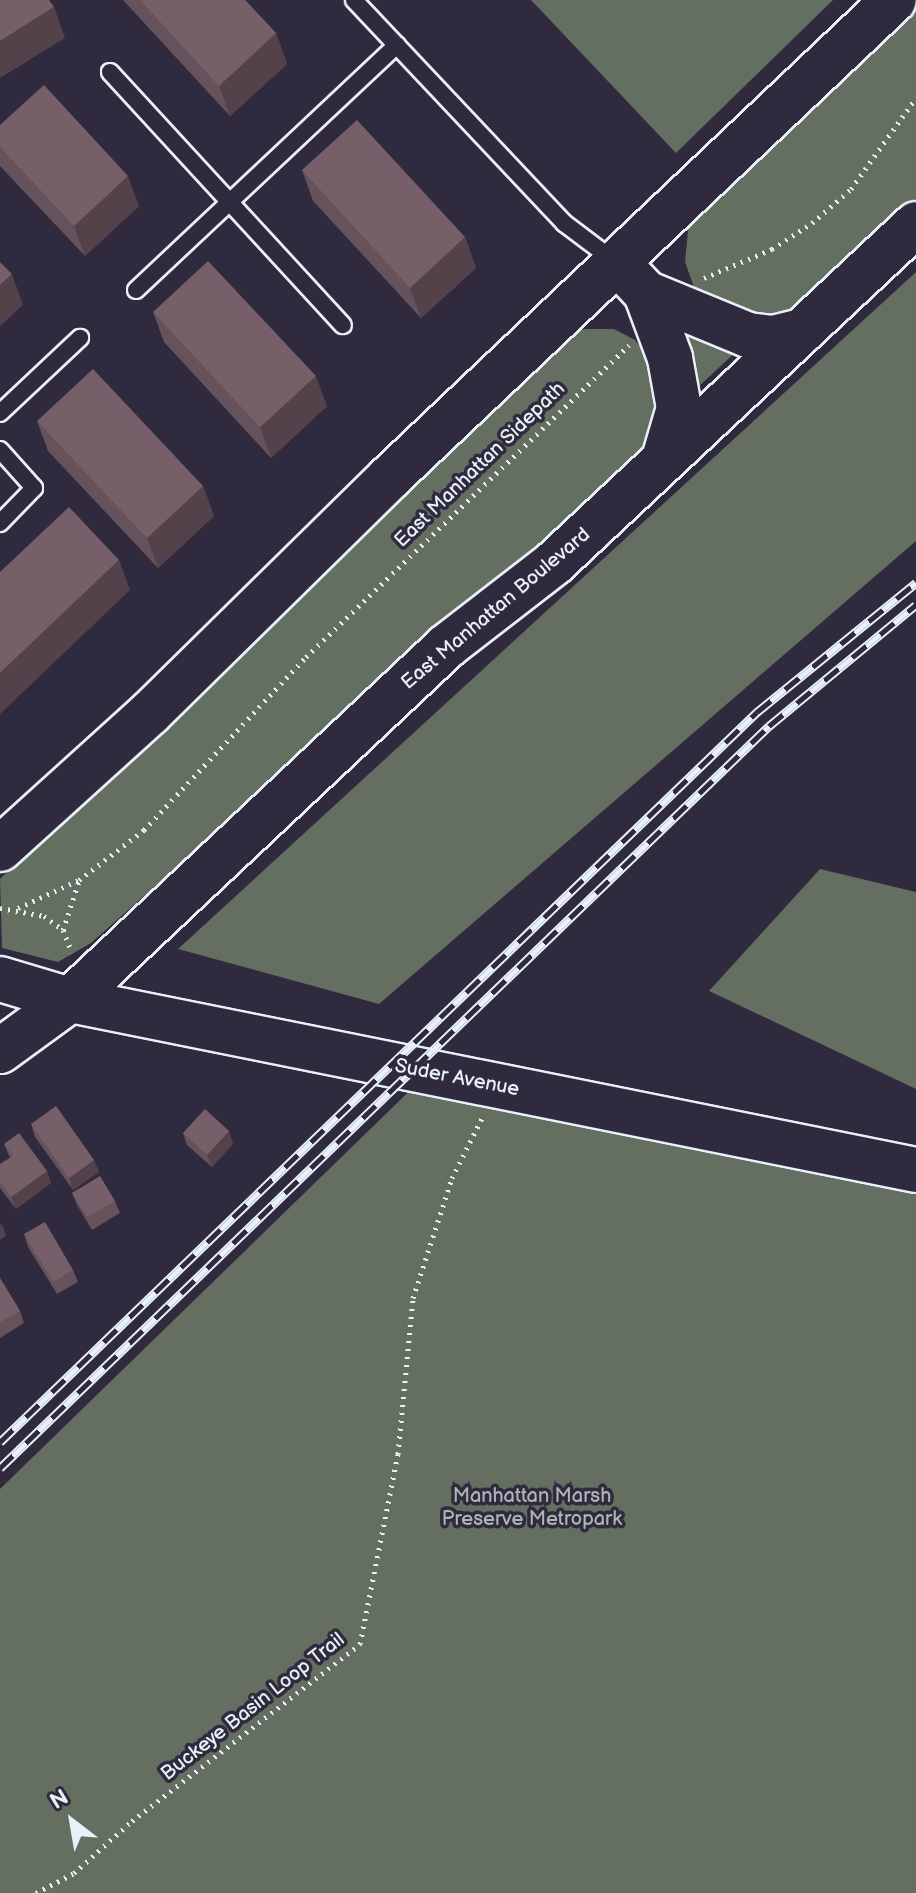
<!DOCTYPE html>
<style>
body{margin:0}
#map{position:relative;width:916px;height:1893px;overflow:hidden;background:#2f2a3d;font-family:"Balsamiq Sans",sans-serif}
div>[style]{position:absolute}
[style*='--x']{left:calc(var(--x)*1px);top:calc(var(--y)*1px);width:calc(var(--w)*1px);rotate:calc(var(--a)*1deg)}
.green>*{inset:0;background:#646e61}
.path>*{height:5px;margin-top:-2.5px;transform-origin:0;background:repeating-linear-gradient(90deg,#e8f1f8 0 2px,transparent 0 8px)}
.roads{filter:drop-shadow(2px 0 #e8f1f8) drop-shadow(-2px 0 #e8f1f8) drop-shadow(0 2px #e8f1f8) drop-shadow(0 -2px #e8f1f8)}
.lane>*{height:16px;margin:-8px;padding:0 8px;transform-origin:8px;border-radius:8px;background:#2f2a3d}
.secondary>*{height:44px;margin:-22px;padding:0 22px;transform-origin:22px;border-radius:22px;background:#2f2a3d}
.rail>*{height:9px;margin-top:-4.5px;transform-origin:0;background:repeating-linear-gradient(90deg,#2f2a3d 0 18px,#e8f1f8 0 36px);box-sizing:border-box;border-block:2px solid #e8f1f8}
.wall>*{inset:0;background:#66525b}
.shaded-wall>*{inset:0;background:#53424a}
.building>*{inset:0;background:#775f6a}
span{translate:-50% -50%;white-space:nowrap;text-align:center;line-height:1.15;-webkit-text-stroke:7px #2f2a3d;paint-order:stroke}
.street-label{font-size:20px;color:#e8f1f8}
.park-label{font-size:20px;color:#adb6b4}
.north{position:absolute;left:32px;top:1781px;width:80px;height:80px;-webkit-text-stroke:6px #2f2a3d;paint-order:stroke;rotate:329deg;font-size:22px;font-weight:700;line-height:32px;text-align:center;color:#e8f1f8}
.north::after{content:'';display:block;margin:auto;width:28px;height:36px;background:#e8f1f8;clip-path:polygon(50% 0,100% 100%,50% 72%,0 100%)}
</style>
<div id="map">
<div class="green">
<i style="clip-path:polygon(531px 0,833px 0,676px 153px)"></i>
<i style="clip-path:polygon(916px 2px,916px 202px,792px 312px,765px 318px,695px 290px,685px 262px,689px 220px)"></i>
<i style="clip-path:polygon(916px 272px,916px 541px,379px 1004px,178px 949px)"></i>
<i style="clip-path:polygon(667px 318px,737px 351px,697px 388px)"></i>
<i style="clip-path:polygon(585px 329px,614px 329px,635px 340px,663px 375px,648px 451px,91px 943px,58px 962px,2px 948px,0 879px,549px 346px,563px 335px)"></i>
<i style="clip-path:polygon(820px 869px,916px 892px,916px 1089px,709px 991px)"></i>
<i style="clip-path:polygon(429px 1072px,916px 1170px,916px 1893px,0 1893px,0 1489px)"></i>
</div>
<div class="path">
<i style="--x:704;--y:278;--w:74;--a:-23.1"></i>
<i style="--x:772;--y:249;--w:48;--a:-33"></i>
<i style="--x:812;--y:223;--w:52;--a:-41.1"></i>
<i style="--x:851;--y:189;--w:112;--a:-54.5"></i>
<i style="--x:0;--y:908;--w:45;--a:10.3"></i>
<i style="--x:44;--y:916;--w:24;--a:36"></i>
<i style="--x:63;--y:930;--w:24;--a:68"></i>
<i style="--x:18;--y:908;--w:67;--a:-24.7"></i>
<i style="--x:79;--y:880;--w:82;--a:-37.6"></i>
<i style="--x:144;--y:830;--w:237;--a:-46.9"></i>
<i style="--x:306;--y:657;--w:449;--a:-44"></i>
<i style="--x:63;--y:930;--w:52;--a:-71.9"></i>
<i style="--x:36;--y:1893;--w:43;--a:-27.8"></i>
<i style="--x:74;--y:1873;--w:78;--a:-41.9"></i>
<i style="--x:132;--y:1821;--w:289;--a:-37.8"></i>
<i style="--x:360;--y:1644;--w:194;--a:-78.7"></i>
<i style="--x:398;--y:1454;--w:157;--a:-84.5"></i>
<i style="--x:413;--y:1298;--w:126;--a:-72"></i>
<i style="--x:452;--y:1178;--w:69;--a:-63.4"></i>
</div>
<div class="roads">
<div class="lane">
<i style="--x:354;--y:0;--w:306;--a:46.7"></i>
<i style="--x:564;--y:223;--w:65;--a:36.9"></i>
<i style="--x:110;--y:72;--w:344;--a:47.4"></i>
<i style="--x:136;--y:290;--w:358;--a:-43.2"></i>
<i style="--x:0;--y:413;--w:110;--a:-43.2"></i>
<i style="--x:0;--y:450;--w:51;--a:48.2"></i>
<i style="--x:34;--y:488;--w:49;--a:134.2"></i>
</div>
<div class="secondary">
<i style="--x:617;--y:262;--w:42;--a:46.9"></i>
<i style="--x:646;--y:293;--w:69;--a:69.7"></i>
<i style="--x:670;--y:358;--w:51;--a:79.8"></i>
<i style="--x:679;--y:408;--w:53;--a:106.4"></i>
<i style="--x:646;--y:293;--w:110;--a:22.4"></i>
<i style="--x:748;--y:335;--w:25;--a:7"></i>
<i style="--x:773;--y:338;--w:30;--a:-14"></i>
<i style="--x:0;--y:849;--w:202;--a:-42.2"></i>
<i style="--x:150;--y:713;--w:335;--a:-44.5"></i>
<i style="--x:389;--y:478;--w:695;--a:-43.43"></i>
<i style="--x:0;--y:979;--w:73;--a:16.7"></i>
<i style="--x:70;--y:1000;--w:863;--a:11.36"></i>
<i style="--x:0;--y:1051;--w:87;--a:-36.1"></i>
<i style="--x:70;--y:1000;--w:517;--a:-43.2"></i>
<i style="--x:447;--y:646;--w:135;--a:-37.8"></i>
<i style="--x:554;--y:563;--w:496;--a:-43.1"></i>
</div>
</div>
<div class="rail">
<i style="--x:0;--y:1442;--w:1052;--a:-43.96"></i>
<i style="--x:757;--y:712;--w:205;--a:-39.1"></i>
<i style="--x:0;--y:1468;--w:1069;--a:-43.98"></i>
<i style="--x:769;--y:726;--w:190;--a:-39.5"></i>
</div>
<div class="wall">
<i style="clip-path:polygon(123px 0,245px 0,276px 33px,287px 64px,230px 116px)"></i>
<i style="clip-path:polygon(0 125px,139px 206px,85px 256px,0 166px)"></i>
<i style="clip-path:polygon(302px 170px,465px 237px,476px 268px,421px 318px,313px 201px)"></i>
<i style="clip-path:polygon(153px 312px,327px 406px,271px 458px,164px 342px)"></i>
<i style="clip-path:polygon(37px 421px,203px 486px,214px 516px,158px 568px,48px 451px)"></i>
<i style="clip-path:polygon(31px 1124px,94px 1160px,99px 1172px,73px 1190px,35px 1137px)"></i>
<i style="clip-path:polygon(229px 1131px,233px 1144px,212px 1167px,187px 1145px,183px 1133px)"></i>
<i style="clip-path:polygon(4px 1144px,47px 1171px,51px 1183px,16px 1209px,0 1188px,0 1164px,10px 1158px)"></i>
<i style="clip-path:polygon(72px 1193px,115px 1201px,120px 1213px,92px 1230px,77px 1205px)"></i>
<i style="clip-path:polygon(24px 1234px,73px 1270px,78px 1282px,57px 1294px,28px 1247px)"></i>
<i style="clip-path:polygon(0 1278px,20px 1311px,24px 1323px,0 1338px)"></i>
</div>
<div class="shaded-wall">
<i style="clip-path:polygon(54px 7px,65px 38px,0 78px,0 41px)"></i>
<i style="clip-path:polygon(276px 33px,287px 64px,230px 116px,219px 86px)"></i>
<i style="clip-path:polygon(128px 176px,139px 206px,85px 256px,74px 226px)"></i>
<i style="clip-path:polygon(465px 237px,476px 268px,421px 318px,410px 288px)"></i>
<i style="clip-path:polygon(12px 274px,23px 305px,0 326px,0 285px)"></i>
<i style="clip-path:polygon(316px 376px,327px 406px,271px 458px,260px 427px)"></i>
<i style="clip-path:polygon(203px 486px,214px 516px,158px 568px,147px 538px)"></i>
<i style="clip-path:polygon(119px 560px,130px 590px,0 714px,0 673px)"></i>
<i style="clip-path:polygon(229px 1131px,233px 1144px,212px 1167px,207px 1155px)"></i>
<i style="clip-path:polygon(94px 1160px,99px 1172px,73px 1190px,69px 1178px)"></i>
<i style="clip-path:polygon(47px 1171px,51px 1183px,16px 1209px,11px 1197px)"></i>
<i style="clip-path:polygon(2px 1224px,6px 1236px,0 1240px,0 1225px)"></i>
</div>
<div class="building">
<i style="clip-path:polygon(0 0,49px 0,54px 7px,0 41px)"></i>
<i style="clip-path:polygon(140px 0,245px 0,276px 33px,219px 86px)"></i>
<i style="clip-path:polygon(44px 85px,128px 176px,74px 226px,0 147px,0 125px)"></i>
<i style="clip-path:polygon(357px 120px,465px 237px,410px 288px,302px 170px)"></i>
<i style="clip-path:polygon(208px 261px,316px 376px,260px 427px,153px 312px)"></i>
<i style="clip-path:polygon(0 262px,12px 274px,0 285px)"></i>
<i style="clip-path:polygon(93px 369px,203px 486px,147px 538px,37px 421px)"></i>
<i style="clip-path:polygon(69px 507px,119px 560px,0 673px,0 572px)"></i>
<i style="clip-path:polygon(56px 1106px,94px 1160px,69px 1178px,31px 1124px)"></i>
<i style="clip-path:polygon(205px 1109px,229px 1131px,207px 1155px,183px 1133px)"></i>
<i style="clip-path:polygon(19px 1133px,47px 1171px,11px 1197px,0 1182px,0 1164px,13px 1156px,4px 1144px)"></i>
<i style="clip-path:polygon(100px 1176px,115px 1201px,87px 1217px,72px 1193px)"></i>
<i style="clip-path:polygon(45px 1222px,73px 1270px,53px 1282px,24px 1234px)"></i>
<i style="clip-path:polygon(0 1278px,20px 1311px,0 1322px)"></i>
</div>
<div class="street-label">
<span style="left:480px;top:465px;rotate:-44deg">East Manhattan Sidepath</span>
<span style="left:496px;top:609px;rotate:-40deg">East Manhattan Boulevard</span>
<span style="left:457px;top:1078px;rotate:11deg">Suder Avenue</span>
<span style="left:253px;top:1707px;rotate:-38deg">Buckeye Basin Loop Trail</span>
</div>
<div class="park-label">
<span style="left:532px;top:1508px">Manhattan Marsh<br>Preserve Metropark</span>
</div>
<div class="north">N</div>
</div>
